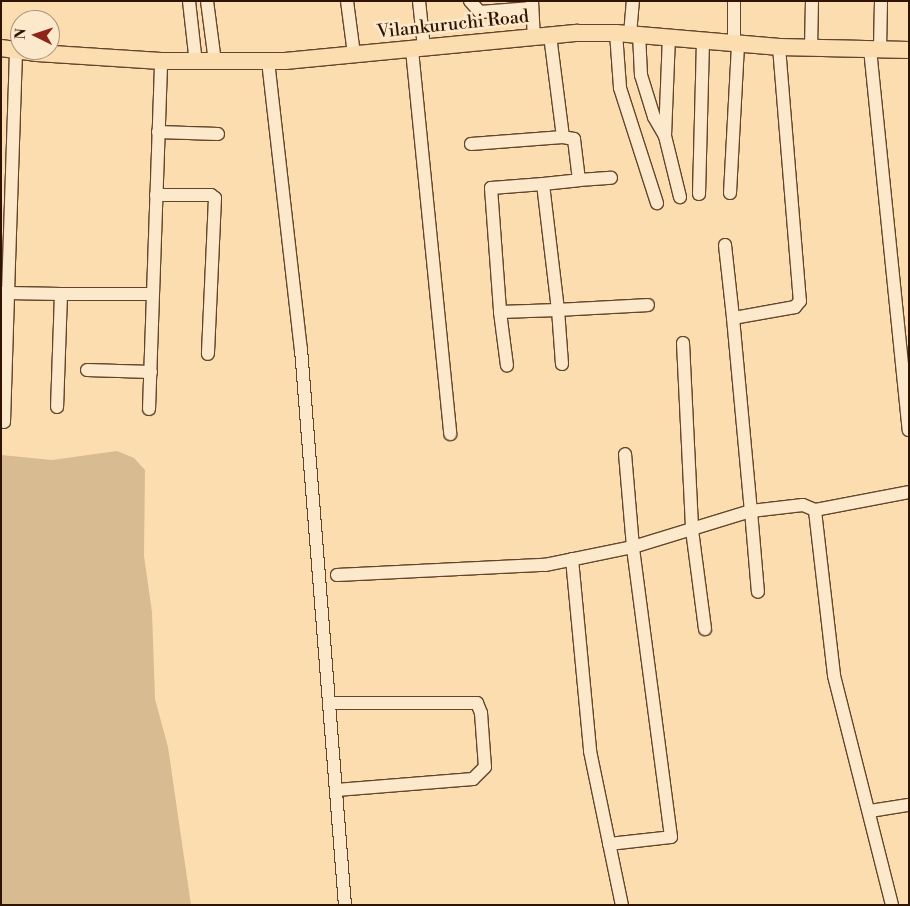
<!DOCTYPE html>
<style>
body{margin:0}
#map{position:relative;width:910px;height:906px;overflow:hidden;background:#fbddaf;font-family:"Libre Bodoni",serif}
div>[style]{position:absolute}
[style*='--x']{left:calc(var(--x)*1px);top:calc(var(--y)*1px);width:calc(var(--w)*1px);rotate:calc(var(--a)*1deg)}
.green>*{inset:0;background:#d8bb91}
.roads{filter:drop-shadow(1px 0 #62462c) drop-shadow(-1px 0 #62462c) drop-shadow(0 1px #62462c) drop-shadow(0 -1px #62462c)}
.minor>*{height:12px;margin:-6px;padding:0 6px;transform-origin:6px;border-radius:6px;background:#fce9cb}
.major>*{height:16px;margin:-8px;padding:0 8px;transform-origin:8px;border-radius:8px;background:#fbddaf}
span{translate:-50% -50%;white-space:nowrap;text-align:center;line-height:1.15;-webkit-text-stroke:5px #fce9cb;paint-order:stroke}
.street-label{font-size:18px;color:#2f1400}
.frame{position:absolute;inset:0;border:2px solid #2f1400;pointer-events:none}
.north{position:absolute;left:10px;top:10px;width:50px;height:50px;box-sizing:border-box;background:#fce9cb;border:1px solid #aa947a;border-radius:50%;rotate:274deg;font-size:14px;font-weight:700;line-height:20px;text-align:center;color:#2f1400}
.north::after{content:'';display:block;margin:auto;width:18px;height:22px;background:#8f2418;clip-path:polygon(50% 0,100% 100%,50% 72%,0 100%)}
</style>
<div id="map">
<div class="green">
<i style="clip-path:polygon(117px 451px,134px 458px,145px 470px,144px 556px,152px 612px,155px 699px,168px 747px,191px 905px,1px 905px,1px 455px,52px 460px)"></i>
</div>
<div class="roads">
<div class="minor">
<i style="--x:189;--y:1;--w:62;--a:83.6"></i>
<i style="--x:207;--y:1;--w:62;--a:82.5"></i>
<i style="--x:347;--y:1;--w:53;--a:82.5"></i>
<i style="--x:419;--y:1;--w:47;--a:83.9"></i>
<i style="--x:470;--y:1;--w:15;--a:48"></i>
<i style="--x:480;--y:12;--w:52;--a:-4.4"></i>
<i style="--x:532;--y:1;--w:36;--a:87"></i>
<i style="--x:734;--y:1;--w:41;--a:90"></i>
<i style="--x:616;--y:33;--w:55;--a:85.8"></i>
<i style="--x:620;--y:88;--w:121;--a:72.2"></i>
<i style="--x:639;--y:33;--w:42;--a:87.3"></i>
<i style="--x:641;--y:75;--w:44;--a:72.8"></i>
<i style="--x:654;--y:117;--w:22;--a:60"></i>
<i style="--x:630;--y:34;--w:33;--a:-85"></i>
<i style="--x:669;--y:36;--w:100;--a:92.3"></i>
<i style="--x:665;--y:136;--w:63;--a:76.2"></i>
<i style="--x:779;--y:47;--w:255;--a:85.3"></i>
<i style="--x:800;--y:301;--w:8;--a:130"></i>
<i style="--x:795;--y:307;--w:63;--a:169.9"></i>
<i style="--x:733;--y:318;--w:194;--a:84.7"></i>
<i style="--x:751;--y:511;--w:52;--a:-6.6"></i>
<i style="--x:803;--y:505;--w:13;--a:23"></i>
<i style="--x:811;--y:48;--w:47;--a:-88.8"></i>
<i style="--x:870;--y:49;--w:383;--a:84.2"></i>
<i style="--x:880;--y:49;--w:48;--a:-88.8"></i>
<i style="--x:412;--y:50;--w:386;--a:84.3"></i>
<i style="--x:268;--y:61;--w:290;--a:83.5"></i>
<i style="--x:301;--y:349;--w:558;--a:85.48"></i>
<i style="--x:158;--y:132;--w:60;--a:1.9"></i>
<i style="--x:471;--y:144;--w:92;--a:-4.4"></i>
<i style="--x:579;--y:180;--w:32;--a:-4"></i>
<i style="--x:543;--y:184;--w:52;--a:175.6"></i>
<i style="--x:491;--y:188;--w:124;--a:85.8"></i>
<i style="--x:500;--y:312;--w:58;--a:-2"></i>
<i style="--x:558;--y:310;--w:127;--a:-96.8"></i>
<i style="--x:543;--y:184;--w:36;--a:-6"></i>
<i style="--x:579;--y:180;--w:41;--a:-97"></i>
<i style="--x:574;--y:139;--w:11;--a:-170"></i>
<i style="--x:563;--y:137;--w:103;--a:-97.3"></i>
<i style="--x:730;--y:193;--w:150;--a:-86.9"></i>
<i style="--x:699;--y:194;--w:155;--a:-88.5"></i>
<i style="--x:156;--y:195;--w:55;--a:0"></i>
<i style="--x:211;--y:195;--w:5;--a:37"></i>
<i style="--x:215;--y:198;--w:156;--a:92.6"></i>
<i style="--x:725;--y:245;--w:73;--a:83.7"></i>
<i style="--x:1;--y:293;--w:7;--a:0"></i>
<i style="--x:8;--y:293;--w:243;--a:-88.1"></i>
<i style="--x:61;--y:294;--w:92;--a:0"></i>
<i style="--x:500;--y:312;--w:54;--a:82.6"></i>
<i style="--x:683;--y:343;--w:187;--a:87.2"></i>
<i style="--x:692;--y:530;--w:100;--a:82.5"></i>
<i style="--x:562;--y:364;--w:54;--a:-94.2"></i>
<i style="--x:558;--y:310;--w:90;--a:-3.2"></i>
<i style="--x:87;--y:370;--w:64;--a:1.8"></i>
<i style="--x:149;--y:409;--w:348;--a:-88"></i>
<i style="--x:4;--y:422;--w:129;--a:-88.2"></i>
<i style="--x:8;--y:293;--w:53;--a:1.1"></i>
<i style="--x:61;--y:294;--w:113;--a:92"></i>
<i style="--x:572;--y:559;--w:193;--a:84.6"></i>
<i style="--x:590;--y:751;--w:157;--a:78.3"></i>
<i style="--x:337;--y:575;--w:208;--a:-2.8"></i>
<i style="--x:545;--y:565;--w:90;--a:-11.6"></i>
<i style="--x:633;--y:547;--w:123;--a:-17"></i>
<i style="--x:751;--y:511;--w:81;--a:85.1"></i>
<i style="--x:330;--y:703;--w:147;--a:0"></i>
<i style="--x:477;--y:703;--w:11;--a:68"></i>
<i style="--x:481;--y:713;--w:54;--a:85.8"></i>
<i style="--x:485;--y:767;--w:17;--a:135"></i>
<i style="--x:473;--y:779;--w:137;--a:175.4"></i>
<i style="--x:870;--y:811;--w:39;--a:-9"></i>
<i style="--x:609;--y:844;--w:62;--a:-6.4"></i>
<i style="--x:671;--y:837;--w:292;--a:-97.5"></i>
<i style="--x:633;--y:547;--w:93;--a:-94.9"></i>
<i style="--x:892;--y:905;--w:237;--a:-104.2"></i>
<i style="--x:834;--y:675;--w:166;--a:-96.6"></i>
<i style="--x:815;--y:510;--w:96;--a:-10.8"></i>
</div>
<div class="major">
<i style="--x:1;--y:48;--w:36;--a:8"></i>
<i style="--x:37;--y:53;--w:124;--a:3.7"></i>
<i style="--x:161;--y:61;--w:124;--a:0"></i>
<i style="--x:285;--y:61;--w:294;--a:-5.5"></i>
<i style="--x:578;--y:33;--w:38;--a:0"></i>
<i style="--x:616;--y:33;--w:164;--a:4.9"></i>
<i style="--x:779;--y:47;--w:130;--a:1.3"></i>
</div>
</div>
<div class="street-label">
<span style="left:453px;top:25px;rotate:-6deg">Vilankuruchi Road</span>
</div>
<div class="frame"></div>
<div class="north">N</div>
</div>
